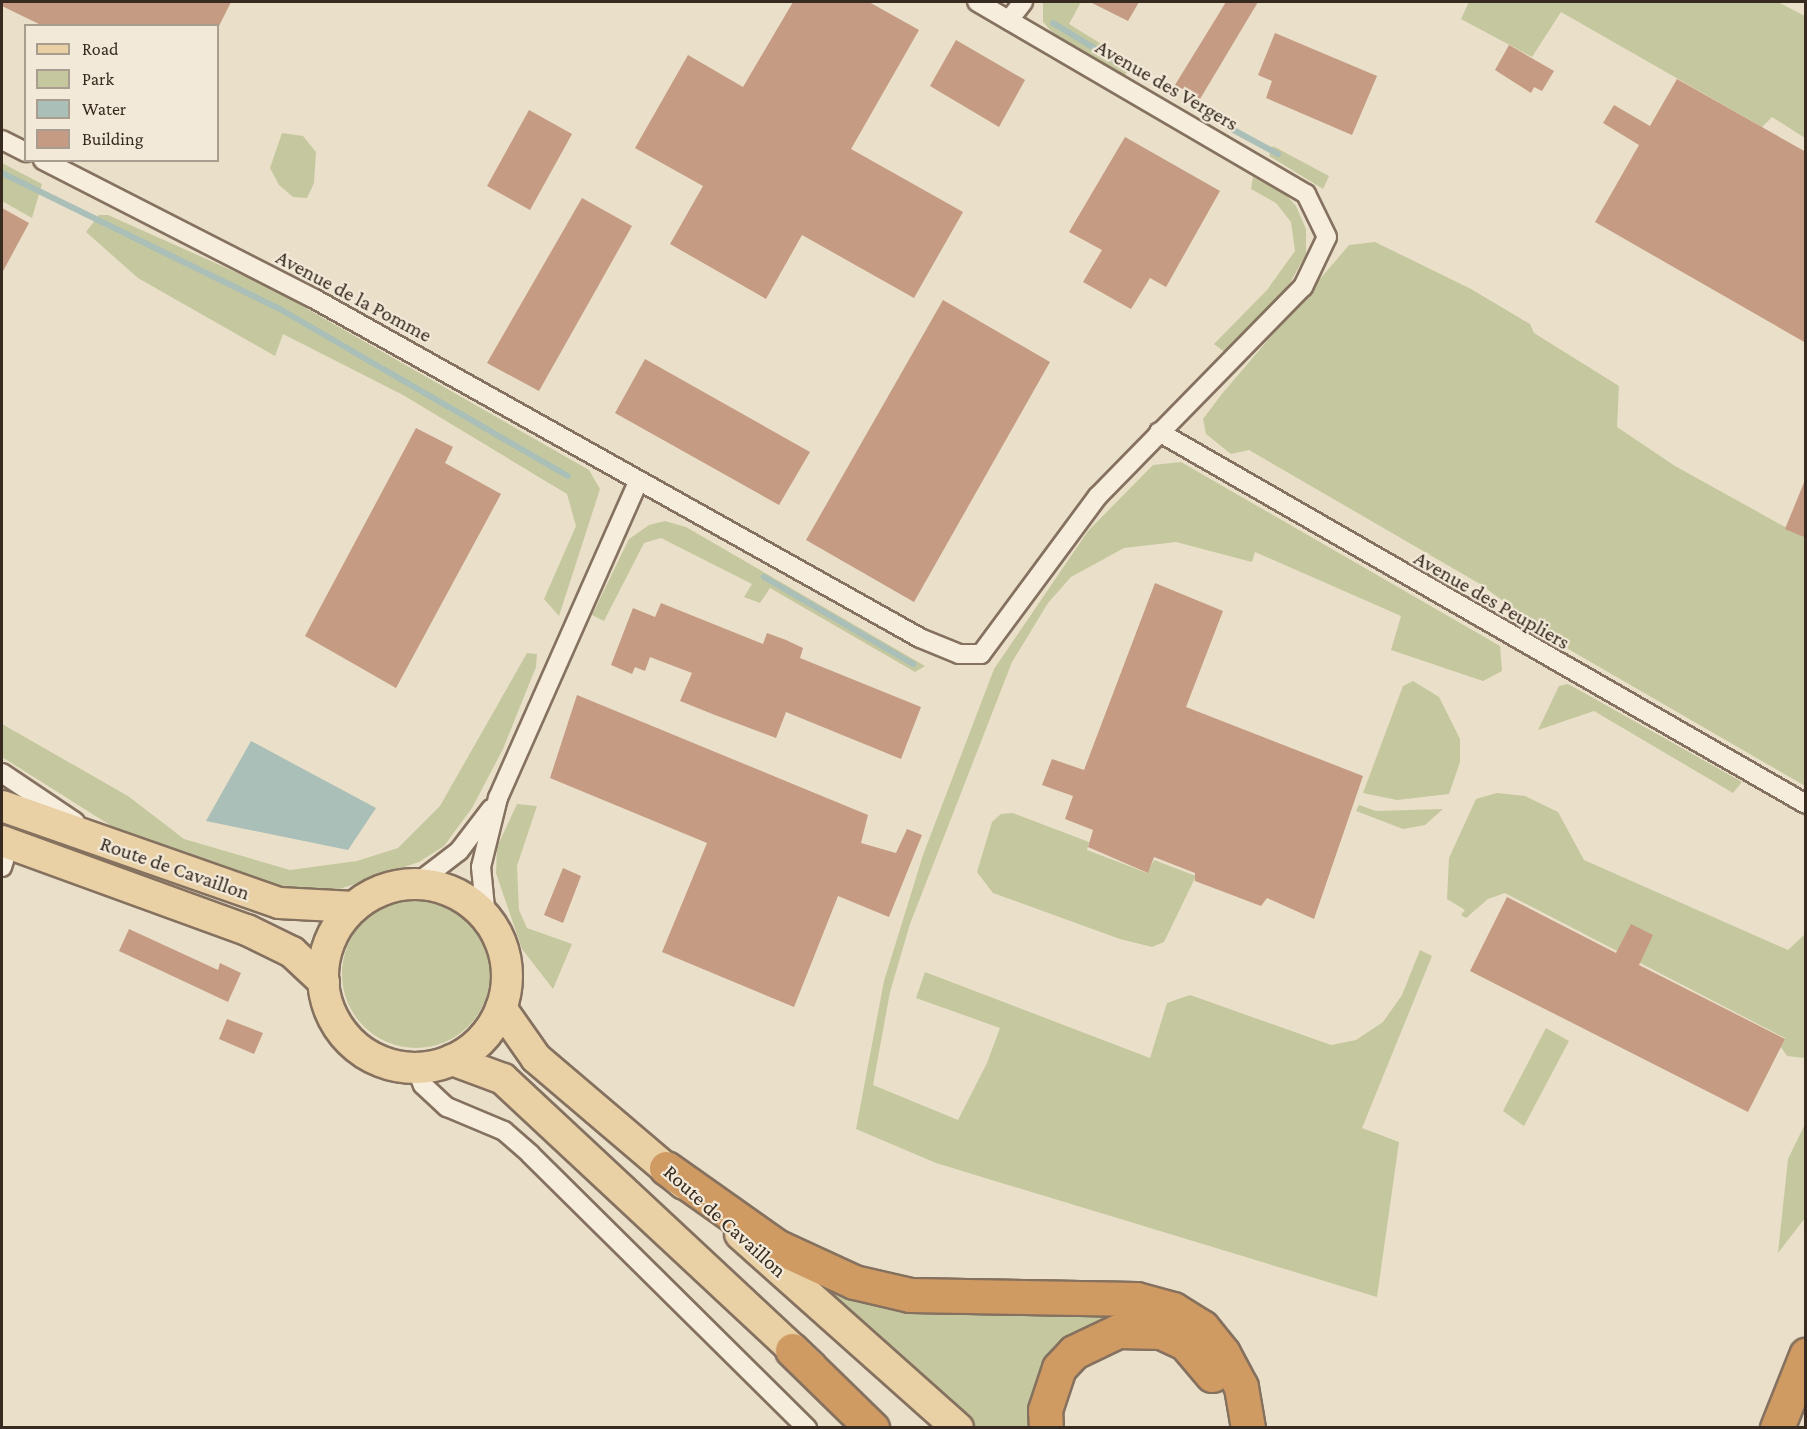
<!DOCTYPE html>
<style>
body{margin:0}
#map{position:relative;width:1807px;height:1429px;overflow:hidden;background:#eadfc9;font-family:"Crimson Pro",serif}
div>[style]{position:absolute}
[style*='--x']{left:calc(var(--x)*1px);top:calc(var(--y)*1px);width:calc(var(--w)*1px);rotate:calc(var(--a)*1deg)}
.green>*{inset:0;background:#c5c89e}
.round{border-radius:50%}
.water>*{inset:0;background:#a9bfb8}
.stream>*{height:6px;margin:-3px;padding:0 3px;transform-origin:3px;border-radius:3px;background:#a9bfb8}
.building>*{inset:0;background:#c59b83}
.roads{filter:drop-shadow(2px 0 #85715f) drop-shadow(-2px 0 #85715f) drop-shadow(0 2px #85715f) drop-shadow(0 -2px #85715f)}
.minor>*{height:18px;margin:-9px;padding:0 9px;transform-origin:9px;border-radius:9px;background:#f6eddc}
.primary>*{height:30px;margin:-15px;padding:0 15px;transform-origin:15px;border-radius:15px;background:#e9d0a5}
.primary>.ring{margin:-15px;padding:0;box-sizing:content-box;background:none;border:30px solid #e9d0a5;border-radius:50%}
.motorway>*{height:33px;margin:-16.5px;padding:0 16.5px;transform-origin:16.5px;border-radius:16.5px;background:#d09a63}
span{translate:-50% -50%;white-space:nowrap;text-align:center;line-height:1.15;-webkit-text-stroke:4.5px #f3e9d8;paint-order:stroke}
.street-label{font-size:21px;color:#372b21}
.frame{position:absolute;inset:0;border:3px solid #372b21;pointer-events:none}
.legend{position:absolute;left:24px;top:24px;width:195px;height:138px;box-sizing:border-box;background:#f3e9d8;border:2px solid #a89d8f;margin:0;padding:8px 10px;list-style:none;font-size:18px;color:#372b21}
.legend li{display:flex;align-items:center;gap:12px;height:30px}
.legend b{width:30px;border:2px solid #a89d8f}
</style>
<div id="map">
<div class="green">
<i style="clip-path:polygon(1043px 2px,1081px 2px,1069px 24px,1132px 63px,1124px 77px,1053px 33px,1043px 22px)"></i>
<i style="clip-path:polygon(1469px 2px,1778px 2px,1805px 16px,1805px 138px,1772px 117px,1762px 127px,1561px 12px,1532px 57px,1461px 19px)"></i>
<i style="clip-path:polygon(282px 133px,303px 136px,316px 152px,314px 183px,307px 198px,293px 197px,279px 185px,270px 168px)"></i>
<i style="clip-path:polygon(1273px 146px,1329px 176px,1323px 189px,1269px 156px)"></i>
<i style="clip-path:polygon(2px 163px,42px 184px,32px 218px,2px 201px)"></i>
<i style="clip-path:polygon(1253px 177px,1285px 194px,1296px 206px,1306px 229px,1306px 254px,1285px 292px,1226px 353px,1214px 344px,1267px 290px,1295px 251px,1291px 222px,1276px 203px,1251px 189px)"></i>
<i style="clip-path:polygon(99px 215px,108px 215px,269px 287px,589px 470px,600px 489px,559px 616px,544px 599px,576px 526px,567px 494px,403px 395px,283px 334px,275px 356px,138px 278px,86px 232px)"></i>
<i style="clip-path:polygon(1375px 242px,1471px 289px,1530px 324px,1534px 333px,1619px 386px,1617px 427px,1675px 466px,1805px 538px,1805px 786px,1570px 650px,1480px 584px,1249px 450px,1231px 454px,1206px 434px,1203px 419px,1221px 395px,1349px 245px)"></i>
<i style="clip-path:polygon(1181px 462px,1500px 646px,1502px 671px,1483px 681px,1391px 650px,1401px 616px,1255px 552px,1252px 562px,1176px 542px,1124px 548px,1071px 577px,1048px 603px,1012px 662px,910px 924px,890px 992px,873px 1085px,958px 1120px,987px 1063px,1000px 1028px,916px 998px,925px 972px,1150px 1058px,1167px 1003px,1190px 995px,1331px 1045px,1356px 1040px,1383px 1022px,1402px 995px,1420px 950px,1432px 956px,1362px 1128px,1399px 1142px,1377px 1297px,936px 1163px,856px 1129px,884px 981px,923px 855px,994px 669px,1088px 531px,1153px 465px)"></i>
<i style="clip-path:polygon(665px 521px,686px 527px,925px 666px,915px 672px,770px 588px,760px 603px,744px 597px,752px 584px,661px 538px,644px 543px,604px 621px,592px 615px,629px 539px,649px 525px)"></i>
<i style="clip-path:polygon(527px 653px,537px 654px,536px 667px,503px 749px,472px 808px,444px 846px,419px 862px,331px 892px,292px 891px,113px 827px,2px 757px,2px 724px,128px 796px,184px 839px,290px 870px,357px 861px,398px 848px,440px 806px)"></i>
<i style="clip-path:polygon(1413px 681px,1439px 697px,1460px 739px,1460px 762px,1449px 794px,1397px 800px,1363px 793px,1403px 686px)"></i>
<i style="clip-path:polygon(1568px 684px,1588px 695px,1742px 782px,1733px 793px,1594px 711px,1538px 730px,1559px 686px)"></i>
<i style="clip-path:polygon(1497px 793px,1525px 796px,1558px 812px,1584px 860px,1788px 950px,1805px 934px,1805px 1058px,1787px 1056px,1781px 1047px,1785px 1038px,1505px 893px,1488px 899px,1466px 918px,1461px 915px,1465px 910px,1447px 899px,1449px 858px,1476px 799px)"></i>
<i style="clip-path:polygon(517px 804px,537px 806px,517px 866px,519px 910px,527px 928px,572px 944px,553px 989px,522px 949px,496px 873px,497px 847px)"></i>
<i style="clip-path:polygon(1359px 805px,1376px 811px,1443px 809px,1425px 825px,1403px 829px,1356px 811px)"></i>
<i style="clip-path:polygon(1013px 813px,1089px 842px,1087px 850px,1147px 873px,1154px 860px,1196px 876px,1164px 942px,1152px 947px,1120px 939px,993px 893px,977px 872px,992px 822px,1001px 814px)"></i>
<i class="round" style="left:342px;top:900px;width:148px;height:148px"></i>
<i style="clip-path:polygon(1546px 1028px,1569px 1041px,1524px 1126px,1503px 1111px)"></i>
<i style="clip-path:polygon(1805px 1124px,1805px 1218px,1778px 1253px,1788px 1159px)"></i>
<i style="clip-path:polygon(807px 1280px,1147px 1315px,1106px 1320px,1033px 1427px,970px 1427px)"></i>
</div>
<div class="water">
<i style="clip-path:polygon(251px 741px,376px 808px,348px 850px,206px 821px)"></i>
</div>
<div class="stream">
<i style="--x:1053;--y:23;--w:87;--a:31.3"></i>
<i style="--x:1228;--y:127;--w:57;--a:28.4"></i>
<i style="--x:2;--y:173;--w:307;--a:26.1"></i>
<i style="--x:278;--y:308;--w:335;--a:30.1"></i>
<i style="--x:764;--y:577;--w:173;--a:30.3"></i>
</div>
<div class="building">
<i style="clip-path:polygon(2px 2px,231px 2px,219px 26px,43px 26px,2px 6px)"></i>
<i style="clip-path:polygon(793px 2px,869px 2px,919px 30px,851px 149px,963px 212px,914px 298px,802px 235px,766px 299px,670px 244px,703px 186px,635px 148px,688px 55px,743px 87px)"></i>
<i style="clip-path:polygon(1090px 2px,1139px 2px,1128px 21px)"></i>
<i style="clip-path:polygon(1226px 2px,1258px 2px,1200px 99px,1175px 85px)"></i>
<i style="clip-path:polygon(1275px 33px,1377px 76px,1352px 135px,1266px 98px,1272px 81px,1258px 75px)"></i>
<i style="clip-path:polygon(956px 40px,1025px 80px,999px 127px,930px 86px)"></i>
<i style="clip-path:polygon(1509px 45px,1554px 71px,1542px 91px,1534px 87px,1531px 93px,1495px 70px)"></i>
<i style="clip-path:polygon(1677px 79px,1806px 152px,1806px 343px,1595px 222px,1639px 145px,1603px 123px,1614px 105px,1650px 126px)"></i>
<i style="clip-path:polygon(529px 110px,572px 134px,530px 210px,487px 186px)"></i>
<i style="clip-path:polygon(1125px 137px,1220px 191px,1166px 287px,1150px 278px,1131px 309px,1083px 282px,1102px 250px,1069px 232px)"></i>
<i style="clip-path:polygon(582px 198px,632px 226px,539px 391px,487px 363px)"></i>
<i style="clip-path:polygon(2px 208px,29px 223px,2px 273px)"></i>
<i style="clip-path:polygon(943px 300px,1050px 362px,914px 602px,806px 540px)"></i>
<i style="clip-path:polygon(645px 359px,810px 452px,779px 505px,615px 413px)"></i>
<i style="clip-path:polygon(416px 428px,453px 447px,445px 463px,501px 494px,396px 688px,305px 636px)"></i>
<i style="clip-path:polygon(1805px 480px,1806px 480px,1806px 538px,1785px 529px)"></i>
<i style="clip-path:polygon(1155px 583px,1223px 611px,1186px 707px,1363px 776px,1314px 919px,1267px 898px,1261px 906px,1195px 881px,1195px 873px,1154px 857px,1148px 873px,1088px 847px,1093px 830px,1065px 819px,1073px 796px,1042px 785px,1052px 759px,1084px 770px)"></i>
<i style="clip-path:polygon(661px 603px,763px 644px,767px 633px,786px 640px,803px 648px,800px 658px,921px 707px,901px 759px,786px 712px,776px 738px,715px 715px,680px 701px,692px 673px,650px 657px,645px 671px,635px 667px,632px 674px,611px 665px,633px 608px,655px 617px)"></i>
<i style="clip-path:polygon(577px 695px,868px 815px,861px 843px,896px 853px,907px 829px,922px 835px,889px 917px,838px 896px,794px 1007px,662px 952px,707px 843px,550px 778px)"></i>
<i style="clip-path:polygon(563px 868px,581px 876px,563px 923px,544px 915px)"></i>
<i style="clip-path:polygon(1507px 897px,1616px 953px,1631px 924px,1653px 935px,1639px 965px,1785px 1039px,1748px 1112px,1470px 971px)"></i>
<i style="clip-path:polygon(129px 929px,218px 970px,220px 963px,241px 973px,228px 1002px,119px 951px)"></i>
<i style="clip-path:polygon(227px 1019px,263px 1033px,254px 1054px,219px 1039px)"></i>
</div>
<div class="roads">
<div class="minor">
<i style="--x:1009;--y:20;--w:23;--a:-52"></i>
<i style="--x:2;--y:140;--w:27;--a:27"></i>
<i style="--x:43;--y:160;--w:303;--a:27.1"></i>
<i style="--x:313;--y:298;--w:696;--a:29.25"></i>
<i style="--x:920;--y:638;--w:42;--a:22.3"></i>
<i style="--x:959;--y:654;--w:22;--a:0"></i>
<i style="--x:981;--y:654;--w:197;--a:-53.5"></i>
<i style="--x:1098;--y:496;--w:293;--a:-45.6"></i>
<i style="--x:1303;--y:287;--w:55;--a:-64.4"></i>
<i style="--x:1327;--y:237;--w:48;--a:-116"></i>
<i style="--x:1306;--y:194;--w:381;--a:-149.7"></i>
<i style="--x:1159;--y:432;--w:746;--a:29.9"></i>
<i style="--x:2;--y:773;--w:88;--a:33.9"></i>
<i style="--x:2;--y:867;--w:24;--a:-73"></i>
<i style="--x:416;--y:884;--w:54;--a:-37.5"></i>
<i style="--x:459;--y:851;--w:53;--a:-52.7"></i>
<i style="--x:486;--y:918;--w:51;--a:-95.6"></i>
<i style="--x:481;--y:867;--w:71;--a:-76.2"></i>
<i style="--x:498;--y:798;--w:346;--a:-66.1"></i>
<i style="--x:416;--y:1068;--w:18;--a:68"></i>
<i style="--x:423;--y:1085;--w:33;--a:43"></i>
<i style="--x:447;--y:1107;--w:62;--a:22.8"></i>
<i style="--x:504;--y:1131;--w:35;--a:41"></i>
<i style="--x:530;--y:1154;--w:390;--a:44.7"></i>
</div>
<div class="primary">
<i style="--x:2;--y:806;--w:293;--a:19.3"></i>
<i style="--x:279;--y:903;--w:75;--a:3.1"></i>
<i style="--x:2;--y:841;--w:261;--a:20"></i>
<i style="--x:247;--y:930;--w:50;--a:26.1"></i>
<i style="--x:292;--y:952;--w:44;--a:43.2"></i>
<i class="ring" style="left:323px;top:884px;width:154px;height:154px"></i>
<i style="--x:501;--y:1008;--w:61;--a:55"></i>
<i style="--x:536;--y:1058;--w:194;--a:40.4"></i>
<i style="--x:452;--y:1060;--w:54;--a:20.4"></i>
<i style="--x:503;--y:1079;--w:420;--a:43"></i>
<i style="--x:740;--y:1234;--w:292;--a:41.7"></i>
</div>
<div class="motorway">
<i style="--x:666;--y:1168;--w:135;--a:35.3"></i>
<i style="--x:776;--y:1246;--w:86;--a:24.8"></i>
<i style="--x:854;--y:1282;--w:57;--a:13.1"></i>
<i style="--x:910;--y:1295;--w:226;--a:1"></i>
<i style="--x:1136;--y:1299;--w:38;--a:15"></i>
<i style="--x:1173;--y:1309;--w:34;--a:32"></i>
<i style="--x:1202;--y:1327;--w:33;--a:51"></i>
<i style="--x:1223;--y:1353;--w:38;--a:62"></i>
<i style="--x:1241;--y:1387;--w:42;--a:80.3"></i>
<i style="--x:792;--y:1350;--w:112;--a:44.3"></i>
<i style="--x:1046;--y:1428;--w:18;--a:-93"></i>
<i style="--x:1045;--y:1410;--w:44;--a:-71.6"></i>
<i style="--x:1059;--y:1368;--w:22;--a:-47"></i>
<i style="--x:1074;--y:1352;--w:49;--a:-25.5"></i>
<i style="--x:1118;--y:1331;--w:43;--a:1.3"></i>
<i style="--x:1161;--y:1332;--w:26;--a:25"></i>
<i style="--x:1185;--y:1343;--w:42;--a:49.8"></i>
<i style="--x:1777;--y:1428;--w:79;--a:-68.3"></i>
</div>
</div>
<div class="street-label">
<span style="left:1167px;top:85px;rotate:30deg">Avenue des Vergers</span>
<span style="left:354px;top:296px;rotate:28deg">Avenue de la Pomme</span>
<span style="left:1492px;top:600px;rotate:30deg">Avenue des Peupliers</span>
<span style="left:175px;top:868px;rotate:19deg">Route de Cavaillon</span>
<span style="left:725px;top:1221px;rotate:42deg">Route de Cavaillon</span>
</div>
<div class="frame"></div>
<ul class="legend">
<li><b style="height:8px;background:#e9d0a5"></b>Road</li>
<li><b style="height:16px;background:#c5c89e"></b>Park</li>
<li><b style="height:16px;background:#a9bfb8"></b>Water</li>
<li><b style="height:16px;background:#c59b83"></b>Building</li>
</ul>
</div>
